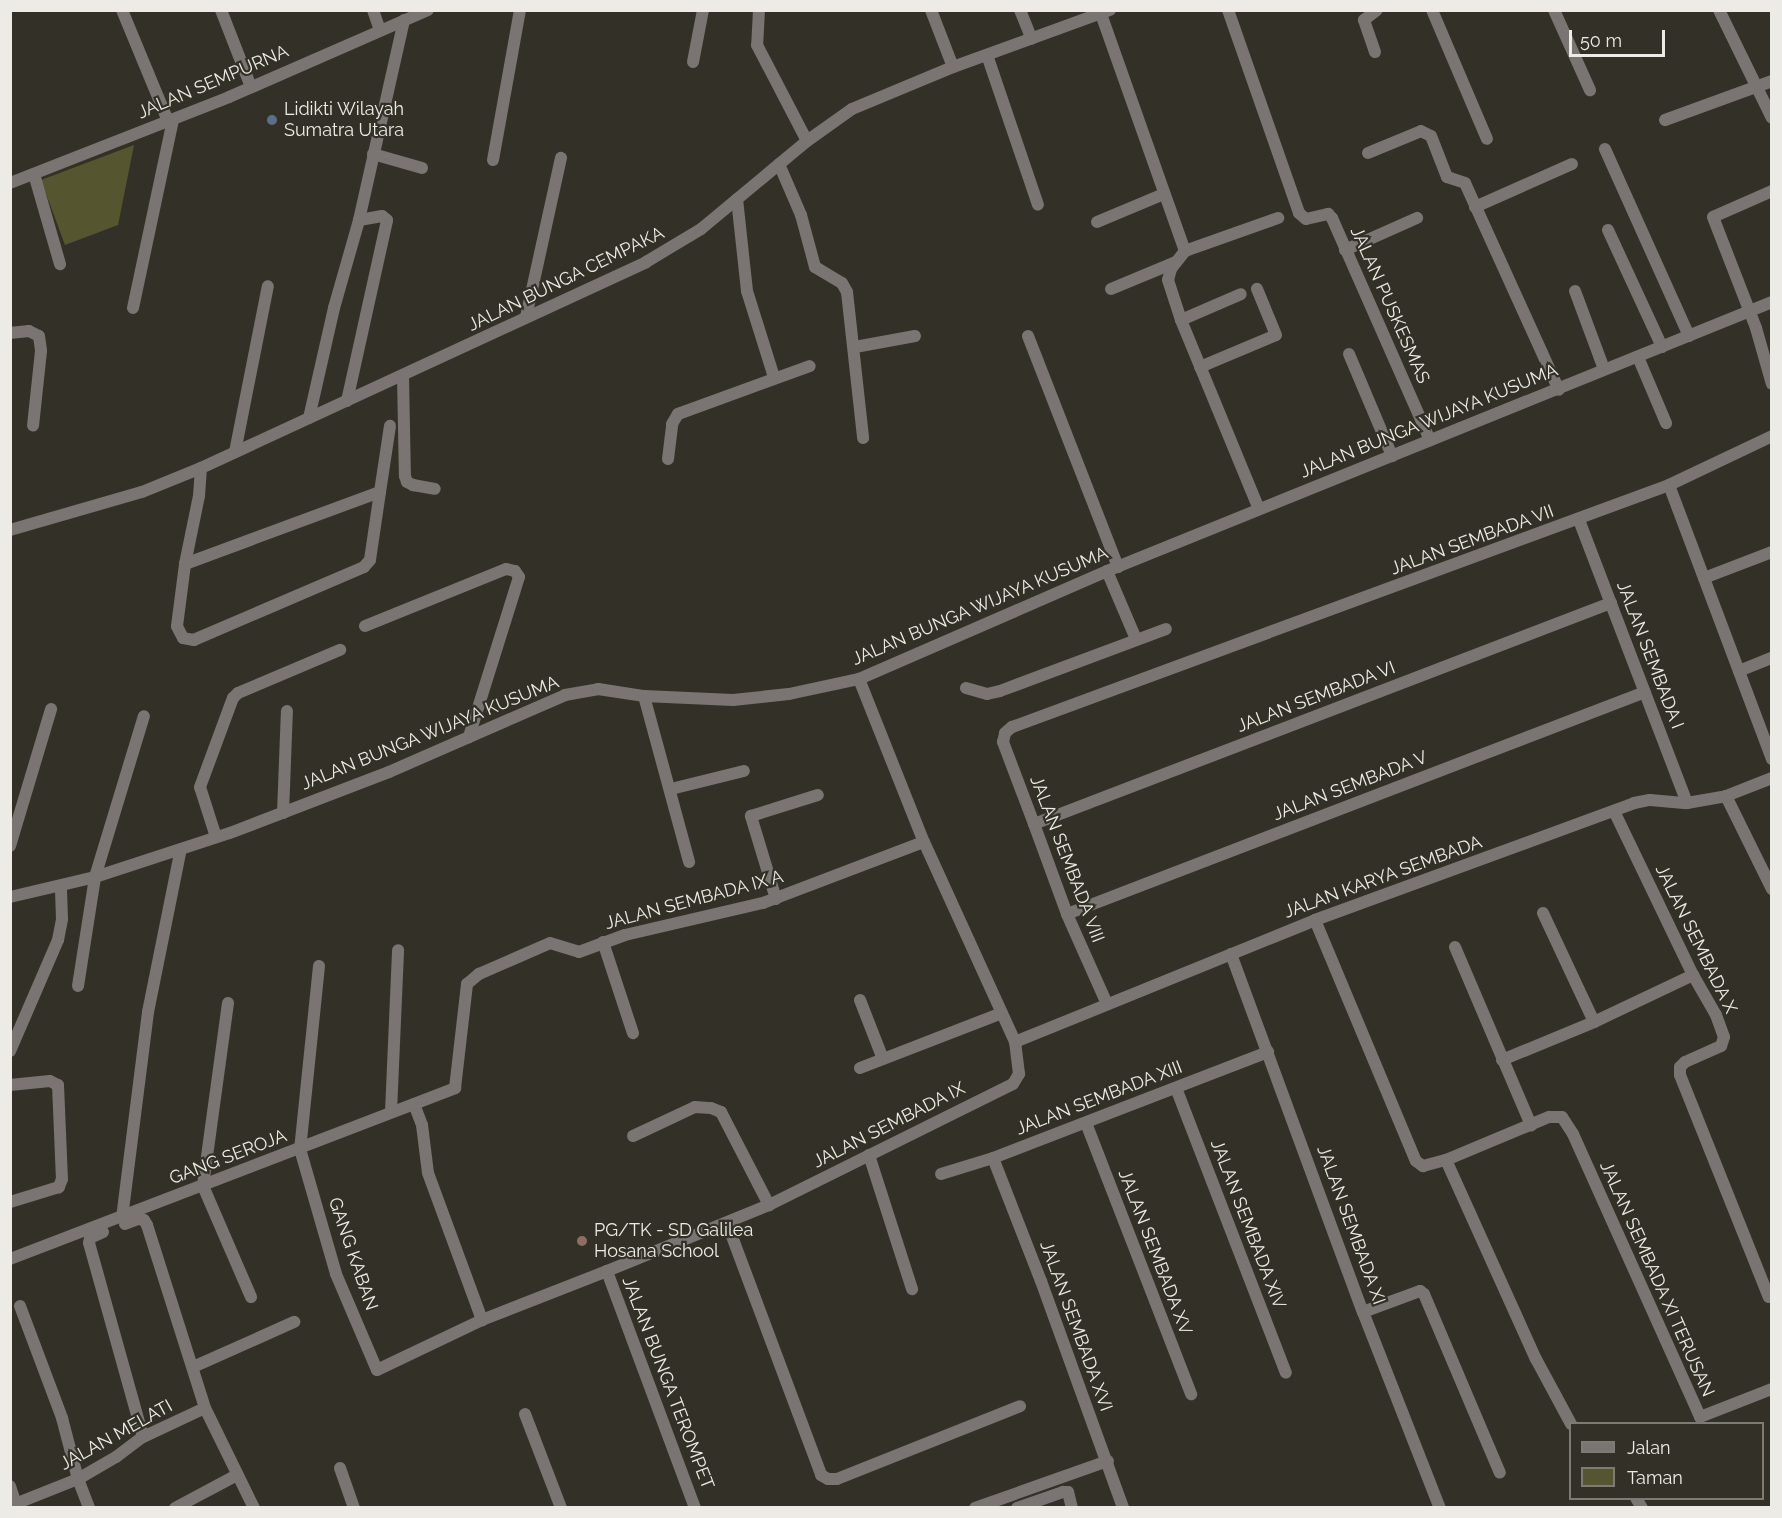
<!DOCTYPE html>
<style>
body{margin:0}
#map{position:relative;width:1782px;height:1518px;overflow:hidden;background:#333127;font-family:Raleway,sans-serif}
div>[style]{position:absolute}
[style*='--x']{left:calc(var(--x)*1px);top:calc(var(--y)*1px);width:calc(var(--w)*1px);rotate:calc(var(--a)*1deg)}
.green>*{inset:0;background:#55562f}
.minor>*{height:12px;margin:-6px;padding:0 6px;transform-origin:6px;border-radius:6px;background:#7a7472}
.tertiary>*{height:12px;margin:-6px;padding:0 6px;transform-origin:6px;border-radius:6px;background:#7a7472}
.dots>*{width:16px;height:16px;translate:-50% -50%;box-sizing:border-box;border:3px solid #333127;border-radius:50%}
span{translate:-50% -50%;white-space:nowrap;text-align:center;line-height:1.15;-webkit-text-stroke:4.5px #333127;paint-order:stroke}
.street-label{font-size:18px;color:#ecebe5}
.poi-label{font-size:18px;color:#ecebe5}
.left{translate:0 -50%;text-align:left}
.frame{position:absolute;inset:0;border:12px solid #ecebe5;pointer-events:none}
.legend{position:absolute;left:1569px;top:1422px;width:195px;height:78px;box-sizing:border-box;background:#333127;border:2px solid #7d7b73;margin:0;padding:8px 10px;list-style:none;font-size:18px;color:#ecebe5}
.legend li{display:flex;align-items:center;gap:12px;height:30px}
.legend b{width:30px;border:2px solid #7d7b73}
.scale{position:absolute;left:1569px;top:30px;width:96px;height:27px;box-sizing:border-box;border:3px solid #ecebe5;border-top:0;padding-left:8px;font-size:18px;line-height:21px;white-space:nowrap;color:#ecebe5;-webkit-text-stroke:4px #333127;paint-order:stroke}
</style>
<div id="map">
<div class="green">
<i style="clip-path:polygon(134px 145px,118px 225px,65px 245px,41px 180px)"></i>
</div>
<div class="minor">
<i style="--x:122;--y:10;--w:120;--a:67.5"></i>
<i style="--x:221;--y:10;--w:83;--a:68.7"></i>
<i style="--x:373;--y:10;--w:21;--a:71"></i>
<i style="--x:759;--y:10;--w:35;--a:93"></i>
<i style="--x:757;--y:45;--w:108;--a:62.5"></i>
<i style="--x:931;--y:10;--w:61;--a:68.9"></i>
<i style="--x:1020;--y:10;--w:31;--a:68"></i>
<i style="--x:1228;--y:10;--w:215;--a:70.7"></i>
<i style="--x:1299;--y:213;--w:9;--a:41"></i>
<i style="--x:1306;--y:219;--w:23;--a:-13"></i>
<i style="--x:1328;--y:214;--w:6;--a:45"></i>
<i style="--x:1332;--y:218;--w:243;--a:66.2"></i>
<i style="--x:1432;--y:10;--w:140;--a:66.9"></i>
<i style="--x:1554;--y:10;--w:88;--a:65.8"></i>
<i style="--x:1719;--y:10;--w:120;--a:63.9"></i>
<i style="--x:1101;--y:14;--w:251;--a:70.5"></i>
<i style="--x:1185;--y:251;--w:23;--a:128"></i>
<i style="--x:1171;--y:269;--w:11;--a:105"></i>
<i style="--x:1168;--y:280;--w:42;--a:72"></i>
<i style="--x:1181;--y:320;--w:204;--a:67.6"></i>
<i style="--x:1375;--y:52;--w:34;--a:-109"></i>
<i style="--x:1364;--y:20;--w:16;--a:-38"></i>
<i style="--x:987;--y:55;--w:158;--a:71.2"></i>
<i style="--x:693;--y:62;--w:53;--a:-79.1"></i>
<i style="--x:1665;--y:120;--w:114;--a:-20"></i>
<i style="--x:1605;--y:149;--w:205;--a:65.8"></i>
<i style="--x:1368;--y:153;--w:57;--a:-22.5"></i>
<i style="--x:1421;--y:131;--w:11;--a:27"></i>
<i style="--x:1431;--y:136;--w:44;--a:68.7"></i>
<i style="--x:1447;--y:177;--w:19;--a:18"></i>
<i style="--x:1465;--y:183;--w:227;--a:65.6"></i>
<i style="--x:373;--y:154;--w:51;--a:15.9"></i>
<i style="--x:493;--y:160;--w:152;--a:-79.8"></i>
<i style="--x:779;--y:164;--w:56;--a:66.7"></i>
<i style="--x:801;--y:215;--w:54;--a:74.9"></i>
<i style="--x:815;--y:267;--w:31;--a:31"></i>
<i style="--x:842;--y:283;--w:10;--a:61"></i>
<i style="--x:847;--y:292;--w:147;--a:83.7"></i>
<i style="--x:34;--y:174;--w:94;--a:73.9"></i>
<i style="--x:10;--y:183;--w:235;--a:-21.4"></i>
<i style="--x:229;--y:97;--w:217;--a:-23.6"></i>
<i style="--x:1772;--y:191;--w:64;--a:156.2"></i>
<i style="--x:1713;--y:217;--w:119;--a:68.8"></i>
<i style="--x:1756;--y:328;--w:58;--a:74.1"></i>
<i style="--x:737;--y:199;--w:93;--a:83.8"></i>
<i style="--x:747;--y:291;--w:90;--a:72.6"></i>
<i style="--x:1475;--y:207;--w:106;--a:-23.9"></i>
<i style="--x:1097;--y:222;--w:73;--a:-22.7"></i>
<i style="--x:1608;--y:230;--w:129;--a:65.2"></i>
<i style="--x:1345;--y:250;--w:79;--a:-24"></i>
<i style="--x:1185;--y:251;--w:99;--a:-19.5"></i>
<i style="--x:1111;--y:289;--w:70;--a:-22.6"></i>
<i style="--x:1575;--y:291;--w:83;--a:69.6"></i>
<i style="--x:133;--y:308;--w:192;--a:-78"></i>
<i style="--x:526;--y:317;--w:163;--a:-77.6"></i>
<i style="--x:1181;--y:320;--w:65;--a:-23.4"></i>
<i style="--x:10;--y:333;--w:19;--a:-6"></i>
<i style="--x:29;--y:331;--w:11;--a:27"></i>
<i style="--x:39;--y:336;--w:15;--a:82"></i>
<i style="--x:41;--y:351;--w:75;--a:96.1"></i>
<i style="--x:1028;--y:336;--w:248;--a:68.7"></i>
<i style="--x:855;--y:347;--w:61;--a:-10.4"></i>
<i style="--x:1349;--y:354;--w:111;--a:67.1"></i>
<i style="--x:1638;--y:357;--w:72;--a:67"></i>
<i style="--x:1200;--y:367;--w:82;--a:-22.8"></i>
<i style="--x:1276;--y:335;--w:50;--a:-112.4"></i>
<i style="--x:403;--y:376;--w:100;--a:88.9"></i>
<i style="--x:405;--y:476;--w:6;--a:72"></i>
<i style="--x:407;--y:482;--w:7;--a:27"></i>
<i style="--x:413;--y:485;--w:22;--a:10"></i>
<i style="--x:347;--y:401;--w:185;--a:-77.5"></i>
<i style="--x:387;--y:220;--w:6;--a:-141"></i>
<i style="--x:382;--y:216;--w:23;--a:170"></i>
<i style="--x:309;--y:418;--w:113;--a:-77.2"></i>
<i style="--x:334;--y:308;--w:91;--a:-74.1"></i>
<i style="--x:359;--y:220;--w:205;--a:-77.3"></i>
<i style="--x:235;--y:452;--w:169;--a:-78.8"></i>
<i style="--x:668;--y:459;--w:35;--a:-83"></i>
<i style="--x:672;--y:424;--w:12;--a:-59"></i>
<i style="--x:678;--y:414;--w:140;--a:-20"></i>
<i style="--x:1669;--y:485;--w:293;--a:69.4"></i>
<i style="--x:380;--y:492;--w:67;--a:-81.4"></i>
<i style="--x:1579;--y:520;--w:303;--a:69.1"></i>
<i style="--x:185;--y:564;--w:208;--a:-20.3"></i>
<i style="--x:380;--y:492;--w:69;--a:98.4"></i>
<i style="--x:370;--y:560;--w:9;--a:131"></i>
<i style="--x:364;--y:567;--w:185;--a:156.8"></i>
<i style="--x:194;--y:640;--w:11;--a:-170"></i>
<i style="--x:183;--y:638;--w:13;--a:-117"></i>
<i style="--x:177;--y:626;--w:63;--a:-82.6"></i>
<i style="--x:185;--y:564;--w:69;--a:-78.4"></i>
<i style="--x:199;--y:496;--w:28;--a:-86"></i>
<i style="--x:1107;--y:571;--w:74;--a:66.9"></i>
<i style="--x:1704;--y:578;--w:73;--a:-20.9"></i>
<i style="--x:365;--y:626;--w:152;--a:-22"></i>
<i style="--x:506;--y:569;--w:9;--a:13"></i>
<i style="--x:515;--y:571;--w:7;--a:56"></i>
<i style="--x:519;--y:577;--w:168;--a:107.4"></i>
<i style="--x:1739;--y:671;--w:35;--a:-22"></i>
<i style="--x:859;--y:679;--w:175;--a:68.3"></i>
<i style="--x:924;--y:842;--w:220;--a:65.5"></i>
<i style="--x:966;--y:688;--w:22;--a:16"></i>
<i style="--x:987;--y:694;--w:13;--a:-13"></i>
<i style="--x:1000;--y:691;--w:177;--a:-20.5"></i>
<i style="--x:644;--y:696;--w:172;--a:74.8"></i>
<i style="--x:671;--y:789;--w:75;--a:-13.9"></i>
<i style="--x:1726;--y:796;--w:104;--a:63.7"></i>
<i style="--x:1614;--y:811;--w:182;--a:64.3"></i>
<i style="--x:1693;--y:975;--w:46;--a:60.1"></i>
<i style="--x:1716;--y:1015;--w:23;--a:70"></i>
<i style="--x:1724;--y:1037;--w:9;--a:108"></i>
<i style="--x:1721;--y:1046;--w:39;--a:156"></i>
<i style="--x:1685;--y:1062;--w:7;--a:135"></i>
<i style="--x:1680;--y:1067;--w:8;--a:90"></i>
<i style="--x:1680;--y:1075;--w:239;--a:68.2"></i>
<i style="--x:283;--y:813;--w:102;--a:-87.8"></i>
<i style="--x:1034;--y:824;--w:618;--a:-20.96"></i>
<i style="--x:216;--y:837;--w:52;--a:-107.7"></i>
<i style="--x:200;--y:787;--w:95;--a:-69.7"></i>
<i style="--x:233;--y:698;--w:7;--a:-45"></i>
<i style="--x:238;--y:693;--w:111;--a:-22.9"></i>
<i style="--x:10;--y:846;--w:143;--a:-73.3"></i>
<i style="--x:10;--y:897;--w:87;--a:-13.2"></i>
<i style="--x:95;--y:877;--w:142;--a:-18.1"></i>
<i style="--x:230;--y:833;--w:170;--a:-21"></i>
<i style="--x:389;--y:772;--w:192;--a:-23.6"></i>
<i style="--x:565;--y:695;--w:34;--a:-10"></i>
<i style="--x:598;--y:689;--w:47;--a:8.7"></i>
<i style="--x:644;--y:696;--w:89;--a:2.6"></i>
<i style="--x:733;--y:700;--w:56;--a:-6.1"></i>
<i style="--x:789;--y:694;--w:72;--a:-12.1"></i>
<i style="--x:859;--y:679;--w:270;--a:-23.5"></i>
<i style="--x:1107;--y:571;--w:717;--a:-22.02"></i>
<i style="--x:776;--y:899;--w:87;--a:-106.8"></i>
<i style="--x:751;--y:816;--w:70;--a:-17.4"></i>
<i style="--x:1543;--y:913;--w:120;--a:64.9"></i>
<i style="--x:1067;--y:914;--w:619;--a:-21.01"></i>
<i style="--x:1315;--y:920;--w:261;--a:67.3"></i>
<i style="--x:1416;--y:1161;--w:9;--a:36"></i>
<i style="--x:1423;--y:1166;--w:24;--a:-15"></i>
<i style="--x:1446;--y:1160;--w:112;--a:-22.7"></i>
<i style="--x:1549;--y:1117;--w:13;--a:0"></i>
<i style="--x:1562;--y:1117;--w:20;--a:57"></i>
<i style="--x:1573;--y:1134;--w:310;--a:65.8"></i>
<i style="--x:1700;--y:1417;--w:77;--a:-21.3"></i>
<i style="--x:603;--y:942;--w:96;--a:71.8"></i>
<i style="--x:1455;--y:947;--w:194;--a:66.9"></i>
<i style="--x:1231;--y:954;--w:382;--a:69.8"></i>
<i style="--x:1363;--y:1312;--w:211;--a:68.6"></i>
<i style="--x:319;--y:966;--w:184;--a:95.9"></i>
<i style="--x:300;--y:1149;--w:130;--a:73.9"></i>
<i style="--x:336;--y:1274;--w:104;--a:66.9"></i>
<i style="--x:377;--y:1370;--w:116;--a:-25.5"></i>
<i style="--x:482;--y:1320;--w:134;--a:-21.4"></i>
<i style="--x:78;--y:986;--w:110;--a:-81.1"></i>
<i style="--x:95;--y:877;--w:168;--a:-73.1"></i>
<i style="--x:860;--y:1000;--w:63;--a:68.7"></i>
<i style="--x:228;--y:1003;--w:185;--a:97.8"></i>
<i style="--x:203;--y:1186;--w:121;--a:66.6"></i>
<i style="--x:1107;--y:1004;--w:98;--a:-114"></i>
<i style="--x:1067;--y:914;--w:96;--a:-110.1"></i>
<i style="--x:1034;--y:824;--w:88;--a:-110.7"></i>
<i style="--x:1003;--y:742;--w:9;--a:-77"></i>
<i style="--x:1005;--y:733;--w:9;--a:-41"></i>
<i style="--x:1012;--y:727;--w:700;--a:-20.22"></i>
<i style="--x:1669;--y:485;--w:114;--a:-25.4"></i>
<i style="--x:10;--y:1051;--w:121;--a:-66.6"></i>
<i style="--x:58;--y:940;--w:21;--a:-79"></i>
<i style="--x:62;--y:919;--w:32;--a:-92"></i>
<i style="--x:1502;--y:1060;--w:100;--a:-22.4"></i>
<i style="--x:1594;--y:1022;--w:110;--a:-25.4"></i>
<i style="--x:860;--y:1068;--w:152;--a:-21.2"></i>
<i style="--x:10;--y:1085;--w:40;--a:-5.7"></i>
<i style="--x:50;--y:1081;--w:9;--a:27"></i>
<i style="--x:58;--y:1085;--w:94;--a:87.6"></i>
<i style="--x:62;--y:1179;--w:9;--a:111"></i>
<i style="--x:59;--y:1187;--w:51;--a:163"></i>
<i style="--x:1176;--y:1088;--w:305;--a:68.9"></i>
<i style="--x:414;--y:1104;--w:22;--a:69"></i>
<i style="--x:422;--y:1125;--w:48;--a:82.9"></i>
<i style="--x:428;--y:1173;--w:157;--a:69.8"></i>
<i style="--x:391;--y:1112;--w:162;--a:-87.5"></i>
<i style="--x:1086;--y:1123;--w:291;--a:68.8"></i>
<i style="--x:633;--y:1136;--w:68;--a:-25.1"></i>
<i style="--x:695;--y:1107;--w:16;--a:4"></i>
<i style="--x:711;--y:1108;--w:11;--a:22"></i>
<i style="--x:721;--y:1112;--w:105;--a:62.7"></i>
<i style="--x:869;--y:1155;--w:141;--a:72.2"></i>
<i style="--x:993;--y:1158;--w:132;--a:68.7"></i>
<i style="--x:1041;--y:1281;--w:241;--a:70.1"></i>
<i style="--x:1446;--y:1160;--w:218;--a:65.7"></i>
<i style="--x:1536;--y:1359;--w:74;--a:61.7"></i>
<i style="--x:941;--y:1174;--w:54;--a:-17.1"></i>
<i style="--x:993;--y:1158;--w:295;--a:-21.1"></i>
<i style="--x:122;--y:1218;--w:208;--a:-82.8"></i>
<i style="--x:148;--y:1012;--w:166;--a:-78.6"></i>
<i style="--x:727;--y:1223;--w:269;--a:69.5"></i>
<i style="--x:821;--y:1475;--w:8;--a:30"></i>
<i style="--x:828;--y:1479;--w:9;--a:0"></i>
<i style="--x:837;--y:1479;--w:197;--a:-21.7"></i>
<i style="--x:125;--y:1224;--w:14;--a:-21"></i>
<i style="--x:138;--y:1219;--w:6;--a:9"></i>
<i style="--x:144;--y:1220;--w:6;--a:59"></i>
<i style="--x:147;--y:1225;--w:192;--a:72.4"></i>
<i style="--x:205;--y:1408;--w:111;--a:63.9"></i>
<i style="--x:103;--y:1232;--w:14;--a:155"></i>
<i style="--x:90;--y:1238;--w:5;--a:101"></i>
<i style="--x:89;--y:1243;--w:201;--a:74.4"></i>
<i style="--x:10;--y:1259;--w:477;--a:-21"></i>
<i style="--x:455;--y:1088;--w:105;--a:-83.4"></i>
<i style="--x:467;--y:984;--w:16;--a:-40"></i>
<i style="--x:479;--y:974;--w:77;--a:-23.6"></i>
<i style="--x:550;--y:943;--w:30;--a:17"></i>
<i style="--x:579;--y:952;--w:49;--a:-20.3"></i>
<i style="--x:625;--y:935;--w:142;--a:-13.1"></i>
<i style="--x:763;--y:903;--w:172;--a:-20.8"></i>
<i style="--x:20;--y:1306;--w:120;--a:69.4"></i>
<i style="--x:62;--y:1418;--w:63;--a:75.3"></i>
<i style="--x:78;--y:1479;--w:31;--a:69"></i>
<i style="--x:1363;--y:1312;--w:61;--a:-20.2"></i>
<i style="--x:1420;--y:1291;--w:5;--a:37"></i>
<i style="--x:1424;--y:1294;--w:194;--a:67"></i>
<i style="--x:193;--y:1367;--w:111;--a:-24"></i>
<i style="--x:525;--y:1414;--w:101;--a:69"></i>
<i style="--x:340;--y:1468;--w:42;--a:70.7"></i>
<i style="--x:10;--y:1486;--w:19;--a:72"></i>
<i style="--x:1636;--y:1498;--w:12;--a:59"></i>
<i style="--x:10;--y:1506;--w:73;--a:-21.7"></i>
<i style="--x:78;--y:1479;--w:44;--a:-30.1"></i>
<i style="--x:116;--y:1457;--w:34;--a:-37"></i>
<i style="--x:143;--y:1437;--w:68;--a:-25.1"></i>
<i style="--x:175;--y:1508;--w:70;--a:-28"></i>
<i style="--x:975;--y:1508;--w:141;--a:-19.5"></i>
<i style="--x:1017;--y:1508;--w:49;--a:-19.2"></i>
<i style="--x:1063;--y:1492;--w:5;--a:0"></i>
<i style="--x:1068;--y:1492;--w:16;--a:76"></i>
</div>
<div class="tertiary">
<i style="--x:10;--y:530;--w:137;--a:-16.1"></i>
<i style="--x:142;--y:492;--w:64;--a:-22.1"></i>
<i style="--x:201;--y:468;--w:490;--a:-24.8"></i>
<i style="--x:646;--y:262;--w:64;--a:-31"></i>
<i style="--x:701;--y:229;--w:138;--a:-39.7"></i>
<i style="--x:807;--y:141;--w:55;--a:-35.4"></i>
<i style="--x:852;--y:109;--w:109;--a:-22.6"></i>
<i style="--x:953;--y:67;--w:167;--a:-20"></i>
<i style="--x:695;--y:1508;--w:253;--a:-110.4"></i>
<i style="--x:607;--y:1271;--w:175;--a:-22.2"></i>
<i style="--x:769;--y:1205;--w:272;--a:-26.4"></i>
<i style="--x:1013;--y:1084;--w:12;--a:-59"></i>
<i style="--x:1019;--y:1074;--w:32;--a:-97"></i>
<i style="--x:1015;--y:1042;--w:324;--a:-22.1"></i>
<i style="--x:1315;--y:920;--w:340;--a:-20.1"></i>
<i style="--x:1634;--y:803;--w:16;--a:-11"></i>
<i style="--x:1650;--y:800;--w:37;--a:5"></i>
<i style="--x:1687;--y:803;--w:40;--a:-10"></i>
<i style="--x:1726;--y:796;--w:49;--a:-21.4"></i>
</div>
<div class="dots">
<i style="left:272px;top:120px;background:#5c6f8a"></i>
<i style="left:582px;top:1241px;background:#8d6e63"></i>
</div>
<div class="street-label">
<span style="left:213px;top:82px;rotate:-23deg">JALAN SEMPURNA</span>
<span style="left:566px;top:279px;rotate:-26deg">JALAN BUNGA CEMPAKA</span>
<span style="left:1390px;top:305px;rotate:66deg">JALAN PUSKESMAS</span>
<span style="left:1429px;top:421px;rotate:-22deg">JALAN BUNGA WIJAYA KUSUMA</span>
<span style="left:1472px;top:540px;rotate:-20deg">JALAN SEMBADA VII</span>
<span style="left:980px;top:606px;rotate:-23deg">JALAN BUNGA WIJAYA KUSUMA</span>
<span style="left:1650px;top:655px;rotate:69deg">JALAN SEMBADA I</span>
<span style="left:1316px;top:697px;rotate:-21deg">JALAN SEMBADA VI</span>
<span style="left:430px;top:733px;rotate:-22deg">JALAN BUNGA WIJAYA KUSUMA</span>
<span style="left:1350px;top:786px;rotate:-21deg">JALAN SEMBADA V</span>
<span style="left:1067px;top:859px;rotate:69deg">JALAN SEMBADA VIII</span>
<span style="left:1383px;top:877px;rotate:-20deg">JALAN KARYA SEMBADA</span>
<span style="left:694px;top:900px;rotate:-15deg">JALAN SEMBADA IX A</span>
<span style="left:1696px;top:939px;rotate:64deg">JALAN SEMBADA X</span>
<span style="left:1099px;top:1098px;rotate:-21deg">JALAN SEMBADA XIII</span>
<span style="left:889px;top:1125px;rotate:-27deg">JALAN SEMBADA IX</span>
<span style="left:228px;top:1157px;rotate:-21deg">GANG SEROJA</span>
<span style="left:1248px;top:1224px;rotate:69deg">JALAN SEMBADA XIV</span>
<span style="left:1351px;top:1225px;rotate:70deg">JALAN SEMBADA XI</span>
<span style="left:1155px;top:1252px;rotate:69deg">JALAN SEMBADA XV</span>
<span style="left:353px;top:1254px;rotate:71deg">GANG KABAN</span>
<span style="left:1657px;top:1279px;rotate:66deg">JALAN SEMBADA XI TERUSAN</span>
<span style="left:1076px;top:1326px;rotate:70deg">JALAN SEMBADA XVI</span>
<span style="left:668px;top:1383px;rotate:69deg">JALAN BUNGA TEROMPET</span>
<span style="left:116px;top:1435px;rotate:-29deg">JALAN MELATI</span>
</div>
<div class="poi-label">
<span class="left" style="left:284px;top:120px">Lidikti Wilayah<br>Sumatra Utara</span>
<span class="left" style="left:594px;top:1241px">PG/TK - SD Galilea<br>Hosana School</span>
</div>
<div class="frame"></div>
<ul class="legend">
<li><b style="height:8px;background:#7a7472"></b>Jalan</li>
<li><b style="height:16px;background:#55562f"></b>Taman</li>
</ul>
<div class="scale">50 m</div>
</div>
